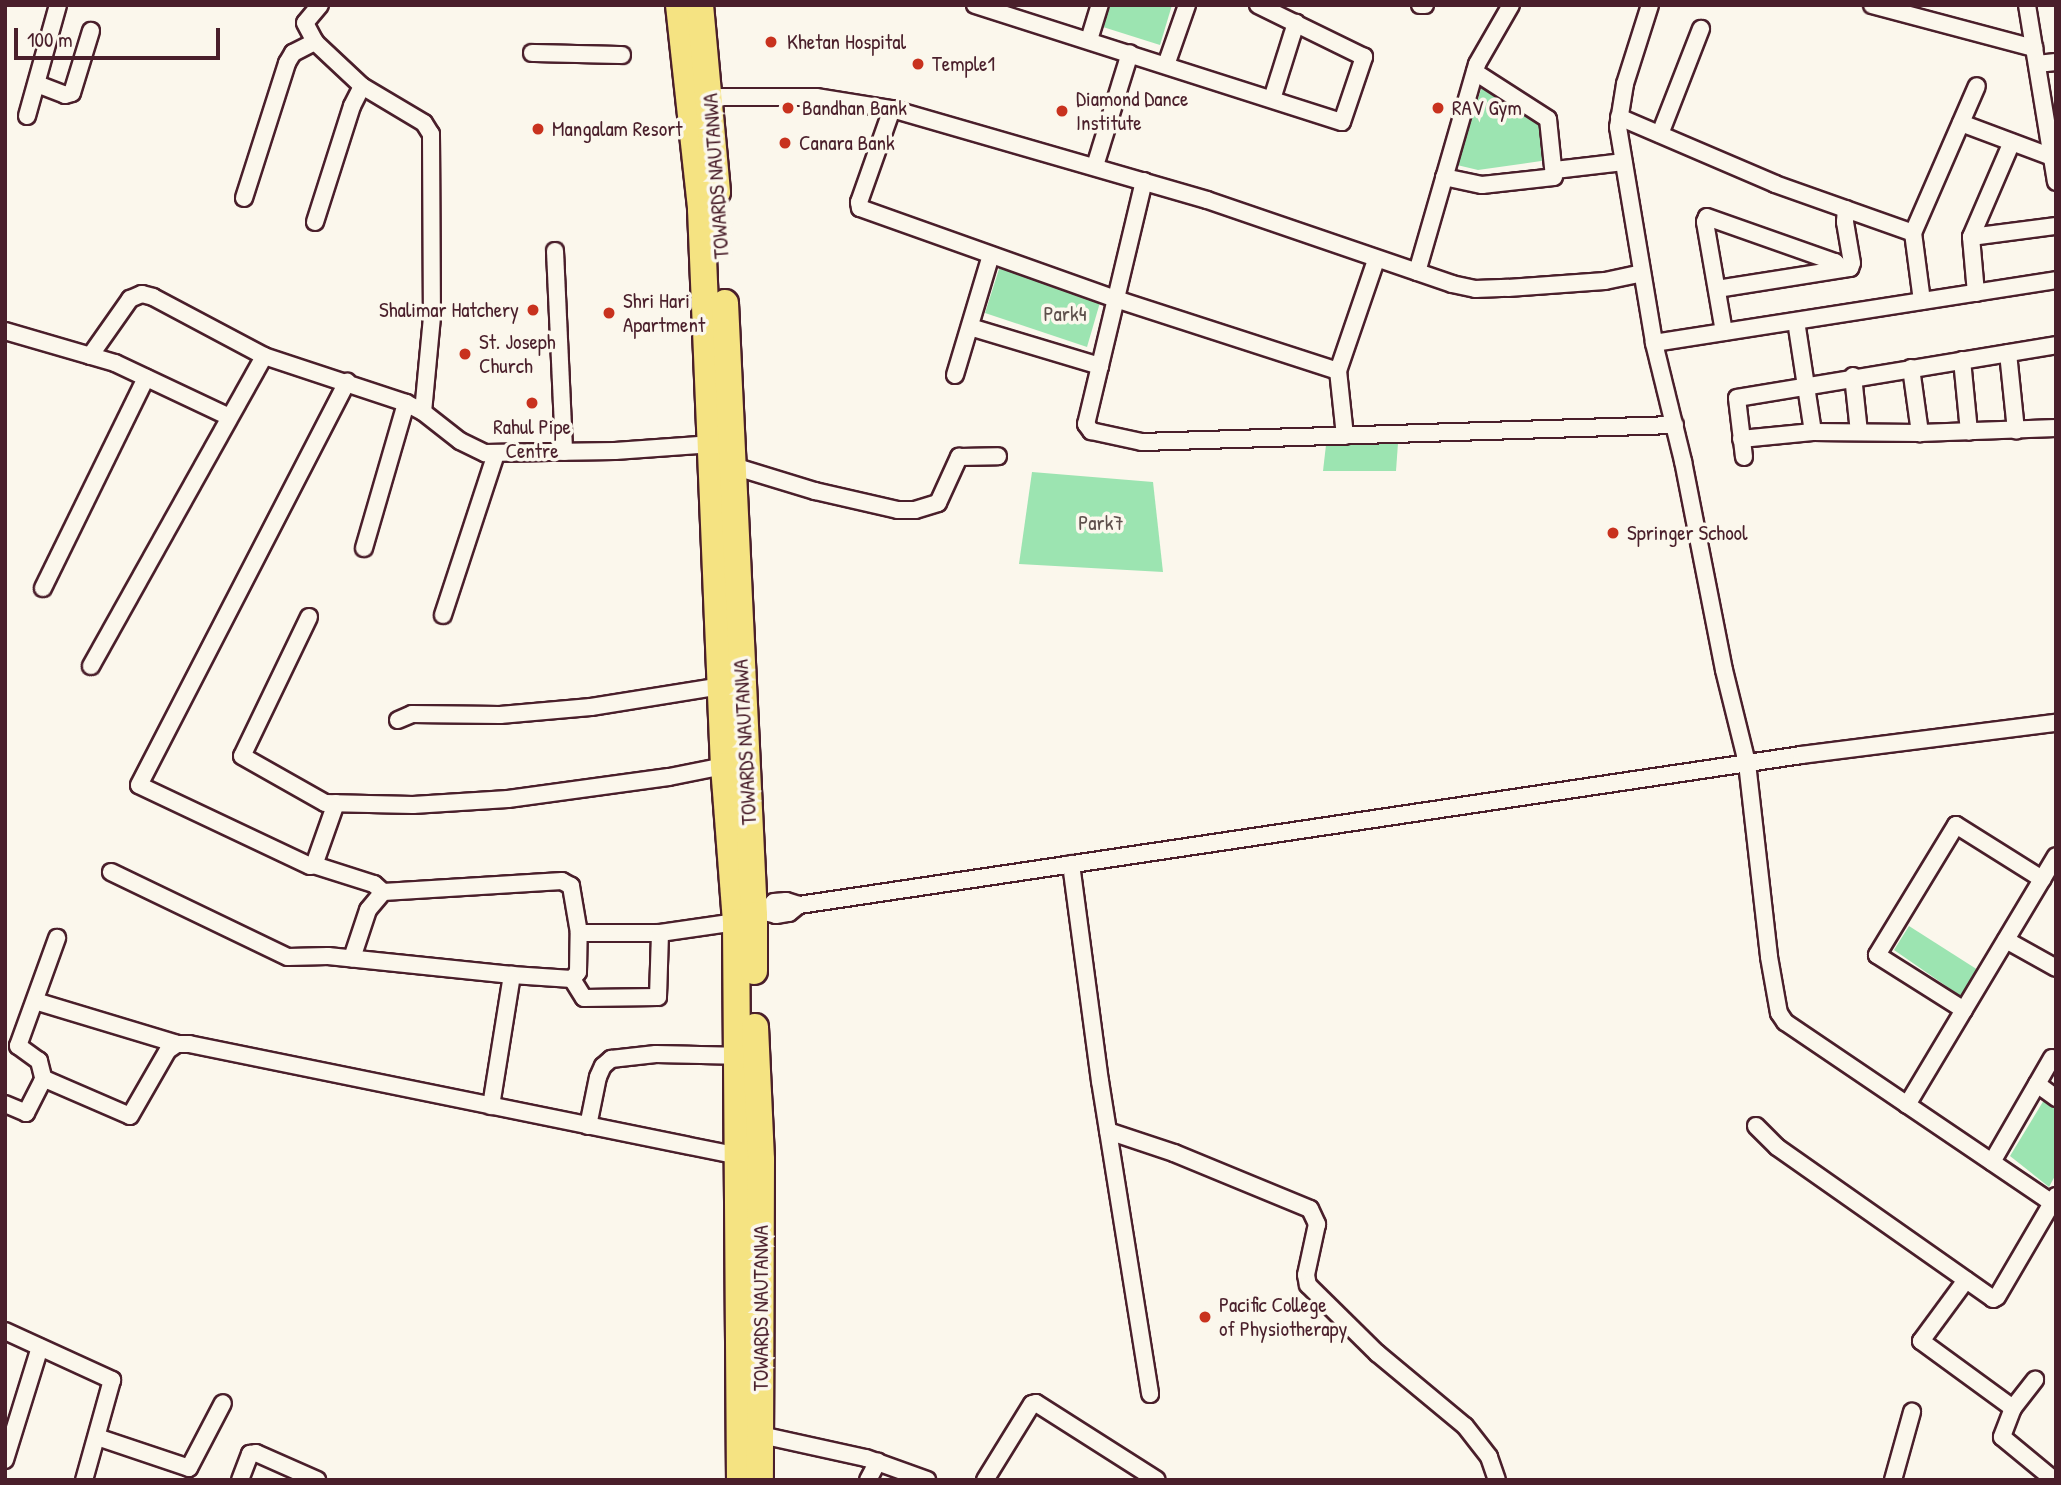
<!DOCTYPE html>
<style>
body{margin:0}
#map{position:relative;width:2061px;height:1485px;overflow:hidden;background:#fbf7ec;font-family:"Patrick Hand",sans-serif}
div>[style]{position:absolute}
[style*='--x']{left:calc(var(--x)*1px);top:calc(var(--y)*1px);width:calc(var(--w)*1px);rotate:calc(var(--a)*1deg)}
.green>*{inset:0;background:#9ce4b1}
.roads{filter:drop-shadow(2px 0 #4a1f2b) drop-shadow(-2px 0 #4a1f2b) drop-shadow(0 2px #4a1f2b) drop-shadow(0 -2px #4a1f2b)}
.minor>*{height:16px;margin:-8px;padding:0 8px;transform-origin:8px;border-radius:8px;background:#fbf7ec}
.primary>*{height:26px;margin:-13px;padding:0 13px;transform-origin:13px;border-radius:13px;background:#f5e382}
.dots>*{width:19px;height:19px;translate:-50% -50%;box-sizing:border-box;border:4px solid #fbf7ec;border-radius:50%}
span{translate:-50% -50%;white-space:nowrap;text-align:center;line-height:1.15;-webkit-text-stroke:7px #fbf7ec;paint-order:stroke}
.poi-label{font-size:21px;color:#4a1f2b}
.left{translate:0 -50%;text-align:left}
.right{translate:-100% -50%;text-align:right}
.street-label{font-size:21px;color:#4a1f2b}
.park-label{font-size:21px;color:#5e504c}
.frame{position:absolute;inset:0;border:7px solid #4a1f2b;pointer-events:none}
.scale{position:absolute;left:14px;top:28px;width:206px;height:32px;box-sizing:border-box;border:4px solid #4a1f2b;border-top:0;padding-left:9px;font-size:21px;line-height:24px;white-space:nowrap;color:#4a1f2b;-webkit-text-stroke:5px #fbf7ec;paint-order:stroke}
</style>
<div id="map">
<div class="green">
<i style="clip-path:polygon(1109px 5px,1172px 5px,1160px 45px,1103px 27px)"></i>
<i style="clip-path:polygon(1483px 83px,1543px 123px,1548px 160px,1478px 170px,1457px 165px)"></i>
<i style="clip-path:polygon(1000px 266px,1101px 299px,1087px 347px,985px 313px)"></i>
<i style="clip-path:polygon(1398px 443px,1396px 471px,1323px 471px,1326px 445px)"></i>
<i style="clip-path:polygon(1032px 472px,1153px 482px,1163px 572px,1019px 564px)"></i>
<i style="clip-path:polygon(1909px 926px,1978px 970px,1962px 997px,1894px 950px)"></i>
<i style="clip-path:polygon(2044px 1100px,2056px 1109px,2056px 1174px,2049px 1187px,2010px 1156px)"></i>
</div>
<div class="roads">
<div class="minor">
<i style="--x:320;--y:5;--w:23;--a:130"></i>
<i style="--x:305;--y:23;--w:21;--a:62"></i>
<i style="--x:315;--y:42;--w:64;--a:43.1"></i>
<i style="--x:362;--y:86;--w:72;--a:30.8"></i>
<i style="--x:424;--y:123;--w:13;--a:58"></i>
<i style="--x:431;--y:134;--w:183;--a:89.7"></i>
<i style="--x:432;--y:317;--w:95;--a:95.4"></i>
<i style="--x:975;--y:5;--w:385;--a:17.7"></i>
<i style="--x:1342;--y:122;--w:69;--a:-71.3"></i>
<i style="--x:1364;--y:57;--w:118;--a:-153.9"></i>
<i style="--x:1420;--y:5;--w:5;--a:0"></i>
<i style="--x:1650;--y:5;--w:83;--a:107.6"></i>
<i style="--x:1625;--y:84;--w:44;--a:99.2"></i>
<i style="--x:1618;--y:127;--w:219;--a:80.5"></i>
<i style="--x:1654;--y:343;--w:122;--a:76.2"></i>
<i style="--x:1683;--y:461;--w:213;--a:78.9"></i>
<i style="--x:1724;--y:670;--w:96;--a:76.1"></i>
<i style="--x:1747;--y:763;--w:195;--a:83.5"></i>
<i style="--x:1769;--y:957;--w:57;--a:79.9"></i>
<i style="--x:1779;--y:1013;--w:11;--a:56"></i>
<i style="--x:1785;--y:1022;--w:323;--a:34.1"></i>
<i style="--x:1872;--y:5;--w:168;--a:14.9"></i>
<i style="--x:2027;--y:5;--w:179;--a:80.7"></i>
<i style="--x:1089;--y:40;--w:37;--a:-73"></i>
<i style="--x:532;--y:53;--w:90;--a:1.3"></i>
<i style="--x:2037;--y:64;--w:19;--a:-6"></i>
<i style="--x:1166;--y:65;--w:64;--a:-70.7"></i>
<i style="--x:37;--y:84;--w:30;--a:21"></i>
<i style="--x:65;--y:95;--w:7;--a:-16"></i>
<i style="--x:72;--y:93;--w:65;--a:-73"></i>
<i style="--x:710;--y:97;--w:106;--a:0"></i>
<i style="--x:816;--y:97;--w:77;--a:9"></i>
<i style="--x:892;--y:109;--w:328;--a:16.1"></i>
<i style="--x:1207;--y:200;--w:259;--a:18.9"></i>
<i style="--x:1452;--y:284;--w:24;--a:12"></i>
<i style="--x:1475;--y:289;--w:33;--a:-2"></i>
<i style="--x:1508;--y:288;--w:97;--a:-4.1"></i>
<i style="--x:1605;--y:281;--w:38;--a:-12"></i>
<i style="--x:1272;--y:99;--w:80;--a:-72.5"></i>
<i style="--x:892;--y:109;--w:99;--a:109.5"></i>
<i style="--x:859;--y:202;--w:6;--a:81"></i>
<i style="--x:860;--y:208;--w:272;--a:19.6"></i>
<i style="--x:1116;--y:299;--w:233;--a:18"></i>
<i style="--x:27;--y:116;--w:115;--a:-74.4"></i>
<i style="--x:1619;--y:117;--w:170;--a:23.2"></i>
<i style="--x:1775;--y:184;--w:146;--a:19.5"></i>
<i style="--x:1961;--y:123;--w:97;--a:20.5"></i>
<i style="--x:1660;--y:134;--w:113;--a:-68.7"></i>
<i style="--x:1095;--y:166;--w:118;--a:-72.8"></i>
<i style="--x:1555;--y:170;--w:69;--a:-6.6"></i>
<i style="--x:1444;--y:177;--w:39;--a:12"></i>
<i style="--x:1482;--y:185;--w:72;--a:-6.3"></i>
<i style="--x:1554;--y:177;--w:58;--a:-95.9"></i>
<i style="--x:1548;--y:119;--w:87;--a:-147.2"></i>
<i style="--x:1144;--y:181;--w:250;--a:103.4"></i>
<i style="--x:1086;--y:424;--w:9;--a:54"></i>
<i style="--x:1091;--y:431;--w:52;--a:12.2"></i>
<i style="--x:1142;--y:442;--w:533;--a:-1.83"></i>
<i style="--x:244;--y:198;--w:142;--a:-72.3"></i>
<i style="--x:287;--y:63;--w:12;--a:-59"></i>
<i style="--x:293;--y:53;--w:25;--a:-27"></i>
<i style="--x:315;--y:222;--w:122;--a:-72.3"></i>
<i style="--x:352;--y:106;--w:22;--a:-63"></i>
<i style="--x:1971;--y:237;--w:86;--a:-7.4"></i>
<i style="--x:555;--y:251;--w:201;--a:87.4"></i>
<i style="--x:1417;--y:272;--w:216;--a:-73.9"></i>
<i style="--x:1477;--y:64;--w:68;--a:-60"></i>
<i style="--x:1717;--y:289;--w:135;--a:-9"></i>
<i style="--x:1850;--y:268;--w:5;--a:-68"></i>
<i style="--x:1852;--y:263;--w:42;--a:-99.7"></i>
<i style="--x:1845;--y:222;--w:13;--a:-86"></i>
<i style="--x:1976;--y:293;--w:56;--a:-95.1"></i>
<i style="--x:1971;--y:237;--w:103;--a:-66.7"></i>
<i style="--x:1922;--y:301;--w:69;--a:-97.5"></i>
<i style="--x:1913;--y:233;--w:160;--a:-66.5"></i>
<i style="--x:970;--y:327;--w:136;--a:16.7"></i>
<i style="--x:5;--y:331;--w:115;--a:16.2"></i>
<i style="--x:115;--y:363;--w:126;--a:25.3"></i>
<i style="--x:1724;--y:332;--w:112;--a:-99.8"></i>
<i style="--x:1705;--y:222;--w:5;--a:-68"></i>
<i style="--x:1707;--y:217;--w:136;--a:19.4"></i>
<i style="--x:1835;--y:262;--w:10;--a:45"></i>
<i style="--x:1654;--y:343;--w:407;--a:-8.9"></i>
<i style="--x:2008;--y:353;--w:78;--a:84.1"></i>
<i style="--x:90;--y:356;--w:70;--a:-54.9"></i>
<i style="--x:130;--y:299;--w:13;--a:-23"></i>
<i style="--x:142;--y:294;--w:11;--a:15"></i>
<i style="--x:153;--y:297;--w:126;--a:28"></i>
<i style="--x:1962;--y:360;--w:72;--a:84.4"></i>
<i style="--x:1911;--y:368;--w:66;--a:82.1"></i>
<i style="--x:955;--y:375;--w:125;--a:-73.3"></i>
<i style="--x:1853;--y:376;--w:56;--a:83.9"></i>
<i style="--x:1813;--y:432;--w:107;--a:0.5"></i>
<i style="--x:1920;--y:433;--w:136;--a:-2.1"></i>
<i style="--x:1345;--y:436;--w:65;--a:-96.1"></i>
<i style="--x:1338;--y:371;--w:117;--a:-71.1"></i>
<i style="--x:1741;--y:439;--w:72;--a:-5.6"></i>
<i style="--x:1813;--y:432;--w:112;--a:-98.7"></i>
<i style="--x:1744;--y:457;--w:59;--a:-96.8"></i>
<i style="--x:1737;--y:398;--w:323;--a:-9.4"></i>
<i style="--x:733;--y:466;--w:86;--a:17"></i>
<i style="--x:815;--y:491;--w:85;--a:12.9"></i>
<i style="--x:898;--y:510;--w:17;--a:0"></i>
<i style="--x:915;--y:510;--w:24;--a:-17"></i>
<i style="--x:938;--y:503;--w:51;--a:-65.5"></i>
<i style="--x:959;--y:457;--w:39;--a:-1"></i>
<i style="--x:364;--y:548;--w:151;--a:-73.8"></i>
<i style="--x:43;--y:588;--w:234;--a:-63.9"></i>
<i style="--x:443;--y:615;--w:169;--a:-71.8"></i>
<i style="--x:309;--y:617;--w:154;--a:115.7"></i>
<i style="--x:242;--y:756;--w:95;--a:29.5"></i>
<i style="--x:325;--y:803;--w:88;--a:1.3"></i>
<i style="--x:413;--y:805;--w:95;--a:-3.6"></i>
<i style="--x:508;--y:799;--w:162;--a:-7.8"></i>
<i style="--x:669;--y:777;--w:56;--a:-11.3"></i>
<i style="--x:91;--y:666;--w:355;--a:-60.8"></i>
<i style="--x:264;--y:356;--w:150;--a:18.3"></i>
<i style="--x:406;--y:403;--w:19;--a:28"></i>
<i style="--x:423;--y:412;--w:47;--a:38.1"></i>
<i style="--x:460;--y:441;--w:28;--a:26"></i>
<i style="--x:485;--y:453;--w:130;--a:-0.9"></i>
<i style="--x:615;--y:451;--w:98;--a:-4.1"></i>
<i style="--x:398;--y:720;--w:15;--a:-23"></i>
<i style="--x:412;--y:714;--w:88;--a:0.7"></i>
<i style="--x:500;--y:715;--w:91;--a:-5"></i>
<i style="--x:591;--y:707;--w:133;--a:-9.1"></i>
<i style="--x:336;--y:803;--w:66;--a:109.5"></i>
<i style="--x:314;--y:865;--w:4;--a:166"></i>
<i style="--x:310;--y:866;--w:189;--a:-154.7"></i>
<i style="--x:139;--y:785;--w:454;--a:-62.7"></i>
<i style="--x:1071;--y:864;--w:219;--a:82.4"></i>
<i style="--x:1100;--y:1081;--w:317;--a:80.9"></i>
<i style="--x:314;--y:865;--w:63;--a:17.6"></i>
<i style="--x:374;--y:884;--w:12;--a:42"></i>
<i style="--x:111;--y:872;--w:196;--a:25.7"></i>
<i style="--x:288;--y:957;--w:40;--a:-1.4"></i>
<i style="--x:328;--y:956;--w:185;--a:5.9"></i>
<i style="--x:512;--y:975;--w:60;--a:3.8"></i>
<i style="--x:572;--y:979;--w:9;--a:-49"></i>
<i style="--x:578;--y:972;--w:39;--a:-89"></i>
<i style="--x:579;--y:933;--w:48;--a:-99.7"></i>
<i style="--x:571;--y:886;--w:10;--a:-151"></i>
<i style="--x:562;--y:881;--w:179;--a:176.5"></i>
<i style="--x:383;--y:892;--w:23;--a:130"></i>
<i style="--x:368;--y:910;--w:51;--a:108.4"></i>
<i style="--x:765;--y:912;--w:11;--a:15"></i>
<i style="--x:776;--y:915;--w:13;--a:-9"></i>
<i style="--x:789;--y:913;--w:13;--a:-39"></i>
<i style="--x:579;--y:933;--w:81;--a:0"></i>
<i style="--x:660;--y:933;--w:77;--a:-8.2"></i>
<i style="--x:736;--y:922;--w:31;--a:-19"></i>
<i style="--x:765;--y:912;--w:13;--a:-48"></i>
<i style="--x:774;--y:902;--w:12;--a:-5"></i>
<i style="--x:786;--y:901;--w:14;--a:17"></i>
<i style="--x:799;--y:905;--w:1013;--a:-8.51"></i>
<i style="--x:1801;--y:755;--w:257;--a:-7.2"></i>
<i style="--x:2006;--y:940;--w:57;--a:29.2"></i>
<i style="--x:572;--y:979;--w:22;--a:58"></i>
<i style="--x:584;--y:998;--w:74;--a:-0.8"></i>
<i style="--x:658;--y:997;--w:64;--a:-88.2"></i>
<i style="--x:35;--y:1001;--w:148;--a:16.8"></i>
<i style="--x:1964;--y:1010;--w:103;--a:-147.7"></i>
<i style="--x:1877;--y:955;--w:152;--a:-58.7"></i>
<i style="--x:1956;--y:825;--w:102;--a:32.1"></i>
<i style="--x:44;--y:1081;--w:21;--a:-104"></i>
<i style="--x:39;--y:1061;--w:26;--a:-144"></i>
<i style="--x:18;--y:1046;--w:115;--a:-70.1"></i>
<i style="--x:2037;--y:1084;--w:24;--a:36"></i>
<i style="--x:5;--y:1104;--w:23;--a:23"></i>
<i style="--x:26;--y:1113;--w:35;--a:-63"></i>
<i style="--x:42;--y:1082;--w:5;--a:-22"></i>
<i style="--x:47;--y:1080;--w:90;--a:23.4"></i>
<i style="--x:130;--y:1116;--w:76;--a:-60.1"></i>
<i style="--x:168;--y:1050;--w:11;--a:-34"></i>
<i style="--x:177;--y:1044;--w:12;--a:0"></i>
<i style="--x:189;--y:1044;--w:566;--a:11.51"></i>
<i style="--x:1907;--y:1105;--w:290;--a:-59.1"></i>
<i style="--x:491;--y:1106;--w:133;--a:-80.9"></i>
<i style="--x:588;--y:1126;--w:50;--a:-78.5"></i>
<i style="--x:598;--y:1077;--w:12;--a:-66"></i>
<i style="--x:603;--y:1066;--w:11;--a:-41"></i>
<i style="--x:611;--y:1059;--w:45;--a:-6.3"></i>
<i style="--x:656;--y:1054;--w:90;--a:1.3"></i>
<i style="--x:1756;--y:1126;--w:30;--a:45"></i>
<i style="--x:1777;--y:1147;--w:264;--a:35.1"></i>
<i style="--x:1993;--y:1299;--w:4;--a:-27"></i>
<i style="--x:1997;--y:1297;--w:117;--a:-59.7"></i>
<i style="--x:1108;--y:1131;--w:70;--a:18.4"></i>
<i style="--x:1174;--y:1153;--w:147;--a:22.4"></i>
<i style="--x:1310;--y:1209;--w:17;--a:65"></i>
<i style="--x:1317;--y:1224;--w:52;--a:102.2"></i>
<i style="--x:1306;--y:1275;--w:10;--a:79"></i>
<i style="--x:1308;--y:1285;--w:97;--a:44.6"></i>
<i style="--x:1377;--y:1353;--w:114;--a:39.7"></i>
<i style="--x:1465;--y:1426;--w:39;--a:52"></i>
<i style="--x:1489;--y:1457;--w:24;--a:71"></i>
<i style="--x:1992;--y:1162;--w:120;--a:-60"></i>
<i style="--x:1966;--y:1280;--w:76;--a:126.4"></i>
<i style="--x:1921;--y:1341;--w:114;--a:36.1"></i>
<i style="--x:2013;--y:1408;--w:31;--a:111"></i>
<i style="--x:2002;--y:1437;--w:67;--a:39.6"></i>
<i style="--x:5;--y:1331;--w:118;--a:24.6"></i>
<i style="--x:112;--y:1380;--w:104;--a:105.6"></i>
<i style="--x:2013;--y:1408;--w:36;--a:-52"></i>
<i style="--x:761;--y:1435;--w:107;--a:12.4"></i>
<i style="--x:866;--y:1458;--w:65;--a:19.8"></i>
<i style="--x:97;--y:1437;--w:97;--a:18.6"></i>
<i style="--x:189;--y:1468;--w:73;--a:-62.4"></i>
<i style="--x:5;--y:1460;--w:118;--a:-72.8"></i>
<i style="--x:240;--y:1480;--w:28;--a:-69"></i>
<i style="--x:250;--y:1454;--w:6;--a:-9"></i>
<i style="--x:256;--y:1453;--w:67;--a:23.9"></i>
<i style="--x:868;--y:1480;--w:21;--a:-62"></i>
<i style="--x:985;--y:1480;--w:89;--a:-58.3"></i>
<i style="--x:1032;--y:1404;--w:4;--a:-14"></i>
<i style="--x:1036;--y:1403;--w:143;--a:32.5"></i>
<i style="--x:1893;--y:1480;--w:71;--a:-74.4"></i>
</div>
<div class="primary">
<i style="--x:679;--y:5;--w:205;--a:83.8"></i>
<i style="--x:701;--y:209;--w:557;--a:87.64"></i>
<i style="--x:724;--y:766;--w:156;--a:85.6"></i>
<i style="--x:736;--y:922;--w:558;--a:89.59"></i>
<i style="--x:700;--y:5;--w:188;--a:84.8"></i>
<i style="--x:725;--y:303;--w:613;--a:87.29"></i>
<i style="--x:754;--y:915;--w:56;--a:90"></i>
<i style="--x:755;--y:1027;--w:133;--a:87.4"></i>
<i style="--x:761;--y:1160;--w:320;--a:90.2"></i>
</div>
</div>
<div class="dots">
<i style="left:771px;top:42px;background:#c8321e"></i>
<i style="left:918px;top:64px;background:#c8321e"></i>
<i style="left:788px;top:108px;background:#c8321e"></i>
<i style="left:1438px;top:108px;background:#c8321e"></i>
<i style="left:1062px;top:111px;background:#c8321e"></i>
<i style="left:538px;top:129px;background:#c8321e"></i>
<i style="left:785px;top:143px;background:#c8321e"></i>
<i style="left:533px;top:310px;background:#c8321e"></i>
<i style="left:609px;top:313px;background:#c8321e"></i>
<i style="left:465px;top:354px;background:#c8321e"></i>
<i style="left:532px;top:403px;background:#c8321e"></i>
<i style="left:1613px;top:533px;background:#c8321e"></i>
<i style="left:1205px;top:1317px;background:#c8321e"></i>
</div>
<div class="poi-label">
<span class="left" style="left:787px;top:42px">Khetan Hospital</span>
<span class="left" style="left:932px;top:64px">Temple1</span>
<span class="left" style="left:1076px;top:111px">Diamond Dance<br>Institute</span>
<span class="left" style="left:802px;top:108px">Bandhan Bank</span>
<span class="left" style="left:1452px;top:108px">RAV Gym</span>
<span class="left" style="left:552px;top:129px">Mangalam Resort</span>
<span class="left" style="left:799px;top:143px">Canara Bank</span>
<span class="left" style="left:623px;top:313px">Shri Hari<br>Apartment</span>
<span class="right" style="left:519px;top:310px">Shalimar Hatchery</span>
<span class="left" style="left:479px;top:354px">St. Joseph<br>Church</span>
<span style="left:532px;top:439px">Rahul Pipe<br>Centre</span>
<span class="left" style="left:1627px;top:533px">Springer School</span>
<span class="left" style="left:1219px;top:1317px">Pacific College<br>of Physiotherapy</span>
</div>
<div class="street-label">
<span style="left:716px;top:176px;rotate:-94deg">TOWARDS NAUTANWA</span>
<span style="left:745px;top:742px;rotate:-93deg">TOWARDS NAUTANWA</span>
<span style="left:761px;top:1308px;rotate:-90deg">TOWARDS NAUTANWA</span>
</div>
<div class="park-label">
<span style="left:1065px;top:314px">Park4</span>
<span style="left:1101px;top:523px">Park7</span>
</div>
<div class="frame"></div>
<div class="scale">100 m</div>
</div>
